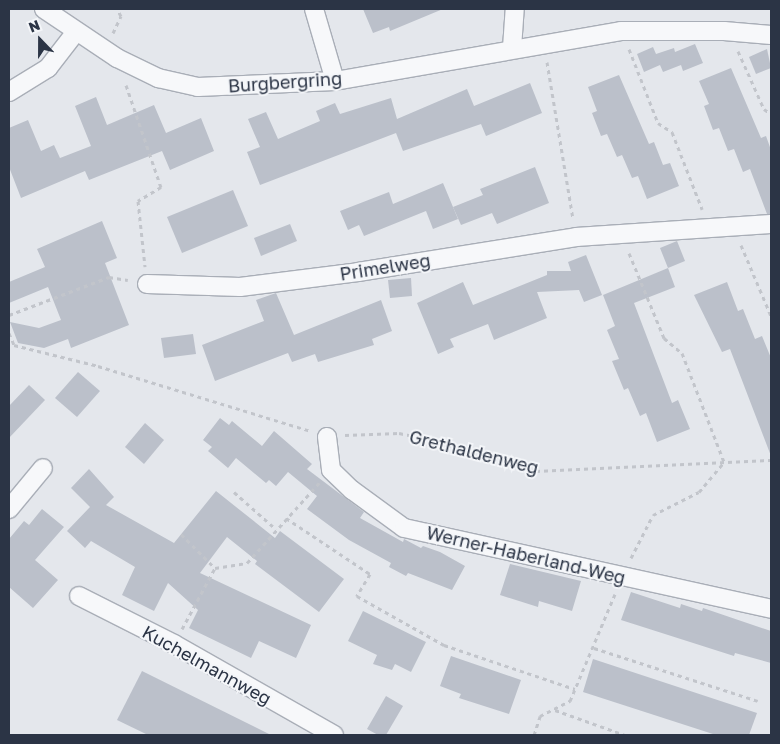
<!DOCTYPE html>
<style>
body{margin:0}
#map{position:relative;width:780px;height:744px;overflow:hidden;background:#e4e7ec;font-family:"Golos Text",sans-serif}
div>[style]{position:absolute}
[style*='--x']{left:calc(var(--x)*1px);top:calc(var(--y)*1px);width:calc(var(--w)*1px);rotate:calc(var(--a)*1deg)}
.building>*{inset:0;background:#bbc0ca}
.path>*{height:3px;margin-top:-1.5px;transform-origin:0;background:repeating-linear-gradient(90deg,#c2c5cb 0 4px,transparent 0 8px)}
.roads{filter:drop-shadow(1px 0 #a9aeb7) drop-shadow(-1px 0 #a9aeb7) drop-shadow(0 1px #a9aeb7) drop-shadow(0 -1px #a9aeb7)}
.street>*{height:18px;margin:-9px;padding:0 9px;transform-origin:9px;border-radius:9px;background:#f7f8fa}
span{translate:-50% -50%;white-space:nowrap;text-align:center;line-height:1.15;-webkit-text-stroke:4px #f4f6f9;paint-order:stroke}
.street-label{font-size:18px;color:#2b3445}
.frame{position:absolute;inset:0;border:10px solid #2b3445;pointer-events:none}
.north{position:absolute;left:15px;top:15px;width:50px;height:50px;-webkit-text-stroke:4px #f4f6f9;paint-order:stroke;rotate:338deg;font-size:14px;font-weight:700;line-height:20px;text-align:center;color:#2b3445}
.north::after{content:'';display:block;margin:auto;width:18px;height:22px;background:#2b3445;clip-path:polygon(50% 0,100% 100%,50% 72%,0 100%)}
</style>
<div id="map">
<div class="building">
<i style="clip-path:polygon(363px 9px,443px 9px,390px 31px,389px 27px,373px 33px)"></i>
<i style="clip-path:polygon(695px 44px,703px 63px,683px 71px,681px 65px,663px 72px,660px 65px,644px 72px,637px 54px,653px 47px,656px 54px,674px 48px,675px 52px)"></i>
<i style="clip-path:polygon(767px 49px,771px 68px,756px 74px,749px 57px)"></i>
<i style="clip-path:polygon(731px 68px,761px 138px,766px 136px,771px 150px,771px 214px,767px 214px,750px 169px,743px 172px,734px 149px,728px 151px,719px 128px,713px 130px,704px 106px,709px 104px,699px 81px)"></i>
<i style="clip-path:polygon(619px 75px,649px 144px,654px 142px,663px 165px,670px 163px,679px 186px,647px 199px,638px 176px,632px 178px,622px 155px,617px 157px,607px 134px,601px 136px,592px 113px,597px 111px,588px 87px)"></i>
<i style="clip-path:polygon(530px 83px,542px 113px,486px 136px,481px 124px,403px 151px,396px 133px,260px 185px,247px 152px,260px 147px,248px 119px,266px 112px,278px 139px,320px 121px,316px 111px,335px 103px,340px 114px,391px 98px,397px 119px,467px 89px,474px 106px)"></i>
<i style="clip-path:polygon(96px 97px,107px 125px,154px 105px,166px 133px,201px 118px,214px 151px,170px 170px,162px 151px,89px 180px,85px 171px,21px 198px,9px 167px,9px 128px,28px 120px,41px 151px,54px 145px,60px 158px,91px 146px,75px 106px)"></i>
<i style="clip-path:polygon(535px 167px,549px 203px,497px 224px,492px 213px,461px 225px,453px 207px,483px 195px,480px 189px)"></i>
<i style="clip-path:polygon(443px 183px,458px 219px,433px 229px,426px 211px,364px 236px,359px 225px,348px 230px,340px 211px,389px 192px,393px 204px)"></i>
<i style="clip-path:polygon(233px 190px,248px 226px,182px 253px,167px 217px)"></i>
<i style="clip-path:polygon(102px 221px,117px 258px,105px 263px,129px 325px,71px 348px,68px 339px,44px 348px,18px 343px,10px 322px,39px 328px,61px 320px,48px 287px,9px 303px,9px 282px,45px 267px,37px 249px)"></i>
<i style="clip-path:polygon(290px 224px,297px 241px,261px 256px,254px 238px)"></i>
<i style="clip-path:polygon(677px 241px,685px 261px,668px 268px,660px 248px)"></i>
<i style="clip-path:polygon(586px 255px,602px 295px,584px 302px,579px 290px,537px 292px,547px 318px,494px 340px,488px 324px,450px 339px,454px 347px,438px 354px,417px 303px,463px 282px,473px 305px,547px 275px,547px 271px,571px 271px,568px 262px)"></i>
<i style="clip-path:polygon(668px 268px,675px 287px,634px 303px,672px 403px,678px 400px,690px 429px,657px 442px,646px 413px,640px 416px,628px 388px,624px 390px,612px 361px,619px 359px,607px 330px,615px 326px,603px 295px)"></i>
<i style="clip-path:polygon(411px 278px,412px 296px,390px 298px,388px 280px)"></i>
<i style="clip-path:polygon(727px 282px,738px 311px,743px 309px,755px 339px,762px 336px,771px 358px,771px 456px,730px 349px,722px 352px,694px 295px)"></i>
<i style="clip-path:polygon(276px 293px,294px 335px,381px 300px,392px 331px,372px 339px,374px 345px,318px 362px,315px 354px,292px 362px,288px 353px,215px 381px,202px 345px,264px 321px,256px 300px)"></i>
<i style="clip-path:polygon(193px 334px,196px 354px,164px 358px,161px 338px)"></i>
<i style="clip-path:polygon(78px 372px,100px 391px,77px 417px,55px 398px)"></i>
<i style="clip-path:polygon(29px 385px,45px 400px,9px 438px,9px 406px)"></i>
<i style="clip-path:polygon(220px 418px,229px 425px,232px 421px,262px 446px,274px 431px,312px 464px,307px 469px,364px 512px,360px 518px,403px 542px,404px 539px,421px 548px,423px 546px,440px 552px,465px 566px,452px 590px,408px 573px,406px 576px,389px 567px,391px 563px,349px 540px,307px 509px,317px 496px,288px 472px,276px 486px,269px 480px,266px 483px,236px 458px,228px 468px,208px 451px,212px 447px,203px 440px)"></i>
<i style="clip-path:polygon(145px 423px,164px 440px,144px 464px,125px 447px)"></i>
<i style="clip-path:polygon(89px 469px,114px 497px,106px 505px,174px 543px,216px 491px,275px 538px,280px 531px,344px 579px,319px 612px,255px 564px,257px 561px,227px 537px,200px 573px,311px 625px,296px 658px,259px 641px,251px 658px,189px 628px,198px 610px,168px 583px,154px 611px,122px 595px,135px 567px,91px 541px,85px 548px,67px 531px,90px 507px,71px 488px)"></i>
<i style="clip-path:polygon(42px 509px,64px 527px,35px 560px,58px 580px,33px 608px,9px 587px,9px 539px,24px 521px,29px 525px)"></i>
<i style="clip-path:polygon(510px 564px,581px 581px,572px 611px,539px 601px,538px 607px,500px 595px)"></i>
<i style="clip-path:polygon(631px 592px,680px 608px,681px 604px,702px 611px,703px 608px,771px 631px,771px 663px,735px 653px,734px 656px,621px 620px)"></i>
<i style="clip-path:polygon(363px 611px,426px 642px,411px 672px,395px 664px,392px 670px,373px 664px,377px 655px,348px 641px)"></i>
<i style="clip-path:polygon(451px 656px,521px 680px,509px 714px,459px 698px,461px 694px,440px 686px)"></i>
<i style="clip-path:polygon(593px 659px,757px 713px,749px 735px,716px 735px,583px 692px)"></i>
<i style="clip-path:polygon(142px 671px,271px 735px,148px 735px,117px 720px)"></i>
<i style="clip-path:polygon(386px 696px,403px 706px,386px 735px,378px 735px,367px 729px)"></i>
</div>
<div class="path">
<i style="--x:113;--y:33;--w:19;--a:-65"></i>
<i style="--x:121;--y:16;--w:8;--a:-120"></i>
<i style="--x:629;--y:49;--w:79;--a:68.6"></i>
<i style="--x:658;--y:123;--w:17;--a:33"></i>
<i style="--x:672;--y:132;--w:83;--a:68.7"></i>
<i style="--x:738;--y:51;--w:64;--a:65.9"></i>
<i style="--x:764;--y:109;--w:9;--a:36"></i>
<i style="--x:547;--y:62;--w:159;--a:80.6"></i>
<i style="--x:126;--y:85;--w:108;--a:71.1"></i>
<i style="--x:161;--y:187;--w:27;--a:149"></i>
<i style="--x:138;--y:201;--w:66;--a:83.9"></i>
<i style="--x:741;--y:245;--w:77;--a:67.1"></i>
<i style="--x:629;--y:253;--w:92;--a:67.6"></i>
<i style="--x:664;--y:338;--w:23;--a:40"></i>
<i style="--x:682;--y:353;--w:117;--a:68.9"></i>
<i style="--x:9;--y:315;--w:107;--a:-20.8"></i>
<i style="--x:109;--y:277;--w:19;--a:9"></i>
<i style="--x:9;--y:333;--w:13;--a:67"></i>
<i style="--x:14;--y:345;--w:87;--a:14"></i>
<i style="--x:98;--y:366;--w:222;--a:17"></i>
<i style="--x:345;--y:435;--w:54;--a:-2.1"></i>
<i style="--x:399;--y:433;--w:34;--a:12"></i>
<i style="--x:432;--y:440;--w:109;--a:16.6"></i>
<i style="--x:536;--y:471;--w:235;--a:-2.7"></i>
<i style="--x:234;--y:492;--w:56;--a:41.4"></i>
<i style="--x:286;--y:518;--w:101;--a:33.7"></i>
<i style="--x:370;--y:574;--w:26;--a:121"></i>
<i style="--x:357;--y:596;--w:100;--a:29.4"></i>
<i style="--x:444;--y:645;--w:138;--a:18.6"></i>
<i style="--x:181;--y:534;--w:48;--a:45"></i>
<i style="--x:631;--y:558;--w:48;--a:-62.9"></i>
<i style="--x:653;--y:515;--w:51;--a:-26.6"></i>
<i style="--x:699;--y:492;--w:39;--a:-50"></i>
<i style="--x:182;--y:629;--w:69;--a:-61.6"></i>
<i style="--x:215;--y:568;--w:32;--a:-9"></i>
<i style="--x:247;--y:563;--w:108;--a:-48"></i>
<i style="--x:594;--y:648;--w:172;--a:17.9"></i>
<i style="--x:555;--y:710;--w:74;--a:19.7"></i>
<i style="--x:534;--y:735;--w:20;--a:-72"></i>
<i style="--x:540;--y:716;--w:34;--a:-27"></i>
<i style="--x:570;--y:701;--w:116;--a:-67.2"></i>
</div>
<div class="roads">
<div class="street">
<i style="--x:44;--y:9;--w:88;--a:33.9"></i>
<i style="--x:117;--y:58;--w:46;--a:26"></i>
<i style="--x:158;--y:78;--w:41;--a:12.7"></i>
<i style="--x:198;--y:87;--w:137;--a:-2.5"></i>
<i style="--x:335;--y:81;--w:290;--a:-9.9"></i>
<i style="--x:621;--y:31;--w:103;--a:0"></i>
<i style="--x:724;--y:31;--w:47;--a:4.9"></i>
<i style="--x:314;--y:9;--w:75;--a:73.7"></i>
<i style="--x:512;--y:48;--w:39;--a:-86"></i>
<i style="--x:9;--y:92;--w:46;--a:-31.6"></i>
<i style="--x:48;--y:68;--w:44;--a:-52.4"></i>
<i style="--x:147;--y:284;--w:93;--a:1.8"></i>
<i style="--x:240;--y:287;--w:119;--a:-7.2"></i>
<i style="--x:358;--y:272;--w:221;--a:-9.1"></i>
<i style="--x:576;--y:237;--w:195;--a:-3.8"></i>
<i style="--x:327;--y:437;--w:33;--a:83"></i>
<i style="--x:331;--y:470;--w:29;--a:44"></i>
<i style="--x:352;--y:490;--w:64;--a:36.2"></i>
<i style="--x:404;--y:528;--w:376;--a:12.4"></i>
<i style="--x:9;--y:509;--w:53;--a:-50.3"></i>
<i style="--x:79;--y:596;--w:106;--a:26.8"></i>
<i style="--x:174;--y:644;--w:184;--a:29.6"></i>
</div>
</div>
<div class="street-label">
<span style="left:285px;top:82px;rotate:-4deg">Burgbergring</span>
<span style="left:385px;top:267px;rotate:-9deg">Primelweg</span>
<span style="left:474px;top:452px;rotate:14deg">Grethaldenweg</span>
<span style="left:526px;top:555px;rotate:13deg">Werner-Haberland-Weg</span>
<span style="left:207px;top:665px;rotate:29deg">Kuchelmannweg</span>
</div>
<div class="frame"></div>
<div class="north">N</div>
</div>
